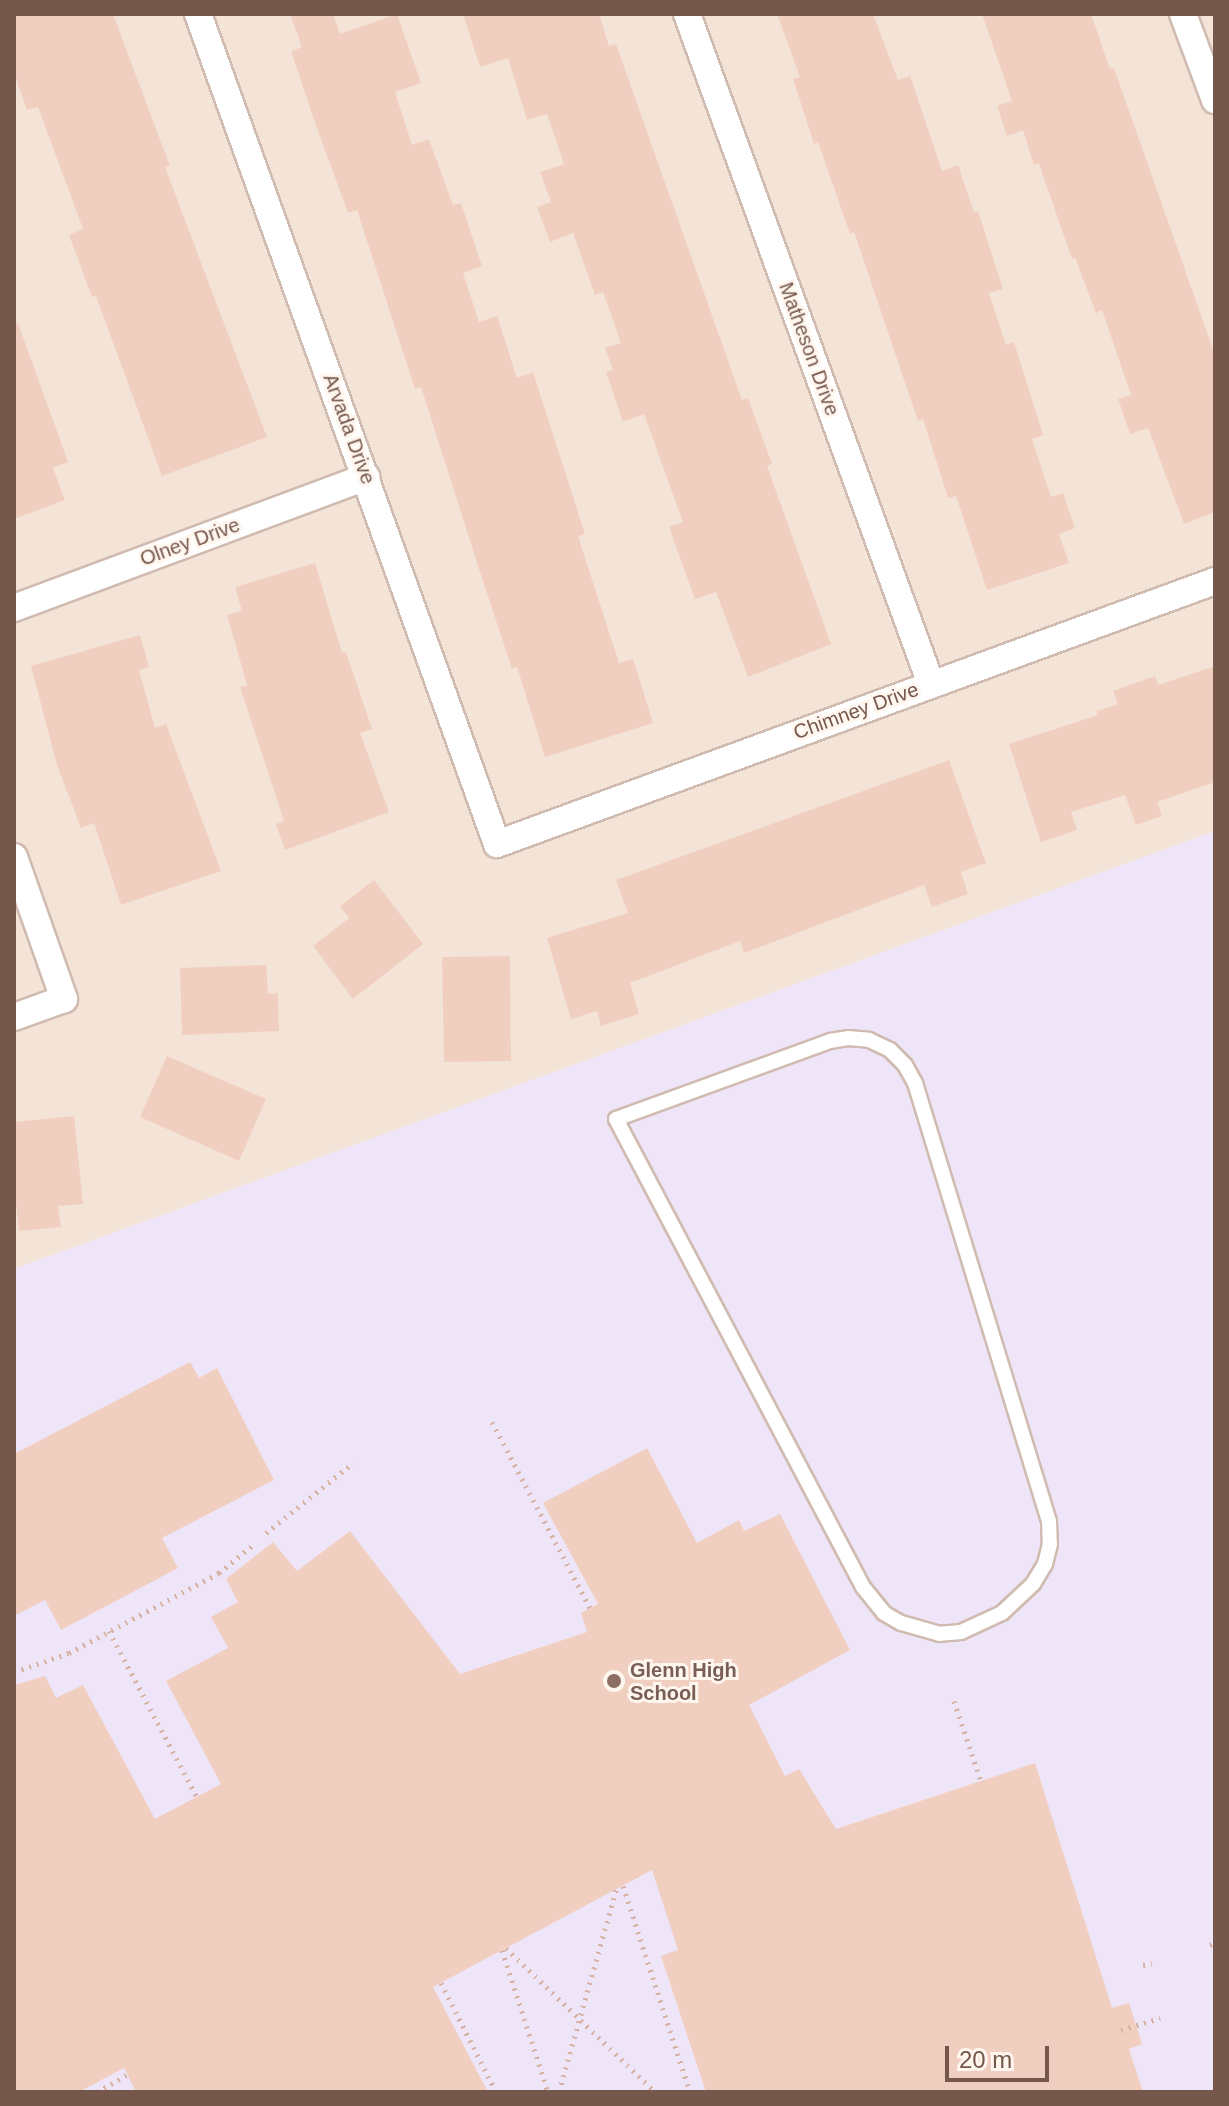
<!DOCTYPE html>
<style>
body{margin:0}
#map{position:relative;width:1229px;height:2106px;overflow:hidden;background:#fcf2e8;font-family:Helvetica,sans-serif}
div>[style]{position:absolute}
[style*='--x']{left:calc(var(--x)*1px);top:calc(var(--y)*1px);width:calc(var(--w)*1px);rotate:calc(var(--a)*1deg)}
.residential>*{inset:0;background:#f4e4d7}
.education>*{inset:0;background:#efe5f9}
.building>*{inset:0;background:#f1cfc0}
.path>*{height:5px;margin-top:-2.5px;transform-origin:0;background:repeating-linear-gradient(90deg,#d6b2a3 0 2px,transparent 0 8px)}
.roads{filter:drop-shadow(2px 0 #d0bbb0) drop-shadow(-2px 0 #d0bbb0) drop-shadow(0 2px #d0bbb0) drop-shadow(0 -2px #d0bbb0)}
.lane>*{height:14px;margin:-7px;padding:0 7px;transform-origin:7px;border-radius:7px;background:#fff}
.street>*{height:26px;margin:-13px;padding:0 13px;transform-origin:13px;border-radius:13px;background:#fff}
.dots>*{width:22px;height:22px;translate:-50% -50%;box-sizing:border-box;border:4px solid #fff7ef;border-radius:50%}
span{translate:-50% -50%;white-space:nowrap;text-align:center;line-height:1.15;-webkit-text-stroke:6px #fff7ef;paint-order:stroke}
.street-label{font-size:20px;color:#76574c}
.education-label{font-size:20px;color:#785e54;font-weight:700}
.left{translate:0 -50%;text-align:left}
.frame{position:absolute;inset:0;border:16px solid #76574c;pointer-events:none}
.scale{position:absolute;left:945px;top:2046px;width:104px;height:36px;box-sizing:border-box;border:4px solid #76574c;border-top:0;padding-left:10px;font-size:24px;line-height:28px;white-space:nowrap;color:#76574c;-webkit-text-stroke:6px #fff7ef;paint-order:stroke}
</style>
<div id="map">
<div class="residential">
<i style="clip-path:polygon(14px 14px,1215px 14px,1215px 831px,14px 1269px)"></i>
</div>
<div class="education">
<i style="clip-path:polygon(1215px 831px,1215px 2092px,14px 2092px,14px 1269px)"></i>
</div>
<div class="building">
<i style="clip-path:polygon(14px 14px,113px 14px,170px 166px,165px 167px,267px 437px,162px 476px,96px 296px,92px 297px,69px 235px,83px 229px,38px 107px,27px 110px,14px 73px)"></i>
<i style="clip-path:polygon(290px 14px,333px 14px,340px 34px,397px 14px,421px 83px,395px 92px,412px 145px,429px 139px,453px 205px,461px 203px,482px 266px,463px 273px,479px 322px,497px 316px,517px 378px,533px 372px,585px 534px,578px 536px,619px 663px,633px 659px,653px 723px,545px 757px,517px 667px,512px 669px,479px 569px,421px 387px,415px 389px,357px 210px,348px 213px,314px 120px,291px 51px,302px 47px)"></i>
<i style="clip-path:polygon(463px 14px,599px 14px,609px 46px,616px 44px,742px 400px,748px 398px,772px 464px,767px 466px,831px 644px,748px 677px,716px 592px,695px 599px,669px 527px,683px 522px,644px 414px,623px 422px,606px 372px,613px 370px,605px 348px,621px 343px,603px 292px,595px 295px,573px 233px,550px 242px,537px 207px,551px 202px,540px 172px,564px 164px,547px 114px,527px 120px,508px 58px,480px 67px)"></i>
<i style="clip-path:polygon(777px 14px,873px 14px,898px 80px,910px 76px,942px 171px,958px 165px,974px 212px,978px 211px,1003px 289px,989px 293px,1006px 345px,1014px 342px,1043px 435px,1032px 439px,1051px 497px,1063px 493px,1075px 528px,1059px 534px,1069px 563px,987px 590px,956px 496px,948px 498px,923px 419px,918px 421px,854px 232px,850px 234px,818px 142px,814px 144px,793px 79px,800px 77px)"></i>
<i style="clip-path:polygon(982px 14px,1091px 14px,1110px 69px,1114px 68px,1215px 355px,1215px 512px,1184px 524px,1148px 428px,1130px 434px,1118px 399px,1131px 395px,1102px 310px,1096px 313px,1075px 258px,1072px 259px,1039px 164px,1034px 165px,1023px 130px,1007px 136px,997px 106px,1012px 101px)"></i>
<i style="clip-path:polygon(18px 323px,68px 462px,53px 468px,65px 500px,14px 519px,14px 324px)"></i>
<i style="clip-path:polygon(315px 563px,342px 653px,346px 652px,372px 729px,360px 733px,389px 812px,285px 850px,276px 824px,284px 821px,240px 687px,247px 685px,227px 615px,242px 611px,235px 587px)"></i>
<i style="clip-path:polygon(140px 635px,149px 667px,139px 670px,155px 728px,166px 724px,221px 871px,121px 905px,94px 823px,81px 828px,57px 765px,31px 666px)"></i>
<i style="clip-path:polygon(1215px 666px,1215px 782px,1157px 802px,1162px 816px,1136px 825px,1125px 795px,1071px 812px,1077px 830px,1041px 842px,1009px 744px,1098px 715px,1097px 711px,1118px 704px,1113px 691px,1155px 676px,1158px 685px)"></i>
<i style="clip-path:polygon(949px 760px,986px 863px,961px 872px,968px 894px,932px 907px,924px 885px,744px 953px,740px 941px,630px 983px,639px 1014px,601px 1026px,597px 1011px,571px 1019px,547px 938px,628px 913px,616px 880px)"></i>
<i style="clip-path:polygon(374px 880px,423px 944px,353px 999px,313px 946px,349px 918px,340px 906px)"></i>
<i style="clip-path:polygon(510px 956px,511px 1061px,444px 1062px,442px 957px)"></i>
<i style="clip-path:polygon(266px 965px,268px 994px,278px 993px,279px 1031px,182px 1035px,180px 968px)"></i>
<i style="clip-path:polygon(167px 1056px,266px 1099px,239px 1161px,140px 1117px)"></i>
<i style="clip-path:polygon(74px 1116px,83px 1204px,58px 1206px,61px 1227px,19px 1231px,14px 1184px,14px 1122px)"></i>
<i style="clip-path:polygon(190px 1362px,199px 1378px,217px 1368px,274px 1480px,162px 1538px,178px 1568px,61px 1630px,45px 1600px,14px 1616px,14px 1454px)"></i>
<i style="clip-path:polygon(647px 1448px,697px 1543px,739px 1520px,744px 1531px,780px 1514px,850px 1650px,749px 1705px,785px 1776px,799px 1769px,836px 1829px,1035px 1763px,1112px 2008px,1129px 2003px,1142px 2044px,1129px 2049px,1143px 2092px,706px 2092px,661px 1956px,678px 1950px,652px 1870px,433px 1987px,488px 2092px,136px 2092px,124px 2068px,79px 2092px,14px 2092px,14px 1685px,45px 1676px,56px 1698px,83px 1685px,155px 1819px,221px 1784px,166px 1681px,228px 1648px,211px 1617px,238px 1602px,226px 1579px,273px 1542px,297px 1571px,350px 1531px,460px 1674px,587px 1632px,581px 1613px,598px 1604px,543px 1503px)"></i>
</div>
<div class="path">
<i style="--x:492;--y:1422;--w:210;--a:62.2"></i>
<i style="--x:266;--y:1533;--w:112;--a:-38.8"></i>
<i style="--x:109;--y:1631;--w:188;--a:62.1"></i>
<i style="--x:14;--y:1672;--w:58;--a:-19.1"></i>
<i style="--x:69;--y:1653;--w:170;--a:-28.1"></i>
<i style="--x:219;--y:1573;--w:44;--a:-39.5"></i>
<i style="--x:954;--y:1701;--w:84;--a:71.4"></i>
<i style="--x:623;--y:1886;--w:217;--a:72"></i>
<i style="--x:1210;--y:1945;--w:5;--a:-22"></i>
<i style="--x:506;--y:1948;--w:207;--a:44"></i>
<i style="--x:502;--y:1950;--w:149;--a:72.1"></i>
<i style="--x:1143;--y:1965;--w:9;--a:-13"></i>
<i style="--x:441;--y:1983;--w:122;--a:63.2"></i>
<i style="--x:1121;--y:2030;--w:41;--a:-17.1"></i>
<i style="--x:97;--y:2092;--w:34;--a:-30"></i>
<i style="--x:559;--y:2092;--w:210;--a:-74.2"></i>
</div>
<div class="roads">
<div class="lane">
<i style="--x:848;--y:1038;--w:21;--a:5"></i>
<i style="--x:869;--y:1040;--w:23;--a:25"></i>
<i style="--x:890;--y:1050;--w:21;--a:45"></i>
<i style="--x:905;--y:1065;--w:21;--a:61"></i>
<i style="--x:915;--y:1083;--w:458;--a:73"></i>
<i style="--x:1049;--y:1521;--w:23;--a:88"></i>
<i style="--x:1050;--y:1544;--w:21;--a:104"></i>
<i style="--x:1045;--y:1564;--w:23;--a:121"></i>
<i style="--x:1033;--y:1584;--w:42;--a:136.9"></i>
<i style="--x:1002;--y:1613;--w:45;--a:155.1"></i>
<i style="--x:961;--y:1632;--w:21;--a:175"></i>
<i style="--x:940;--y:1634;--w:41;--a:-164.2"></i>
<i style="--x:901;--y:1623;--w:20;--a:-150"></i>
<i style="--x:884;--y:1613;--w:33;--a:-129"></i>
<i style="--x:863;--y:1587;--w:529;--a:-117.82"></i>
<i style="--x:616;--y:1119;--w:228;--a:-20"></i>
<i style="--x:830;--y:1041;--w:18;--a:-9"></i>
</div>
<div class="street">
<i style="--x:198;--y:14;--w:882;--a:70.19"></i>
<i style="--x:497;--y:844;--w:765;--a:-20.12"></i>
<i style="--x:687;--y:14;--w:713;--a:69.99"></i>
<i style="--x:1183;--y:14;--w:92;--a:69.6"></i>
<i style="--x:14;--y:608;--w:376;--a:-20.4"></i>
<i style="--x:14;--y:857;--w:151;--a:70.6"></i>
<i style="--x:64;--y:999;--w:53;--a:160.2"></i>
</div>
</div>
<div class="dots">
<i style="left:614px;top:1681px;background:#8d6e63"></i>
</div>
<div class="street-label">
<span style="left:809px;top:349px;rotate:70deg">Matheson Drive</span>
<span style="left:349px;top:429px;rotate:70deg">Arvada Drive</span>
<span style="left:190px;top:542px;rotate:-20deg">Olney Drive</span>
<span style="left:856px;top:711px;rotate:-20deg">Chimney Drive</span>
</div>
<div class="education-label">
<span class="left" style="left:630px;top:1682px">Glenn High<br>School</span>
</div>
<div class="frame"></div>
<div class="scale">20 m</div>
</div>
